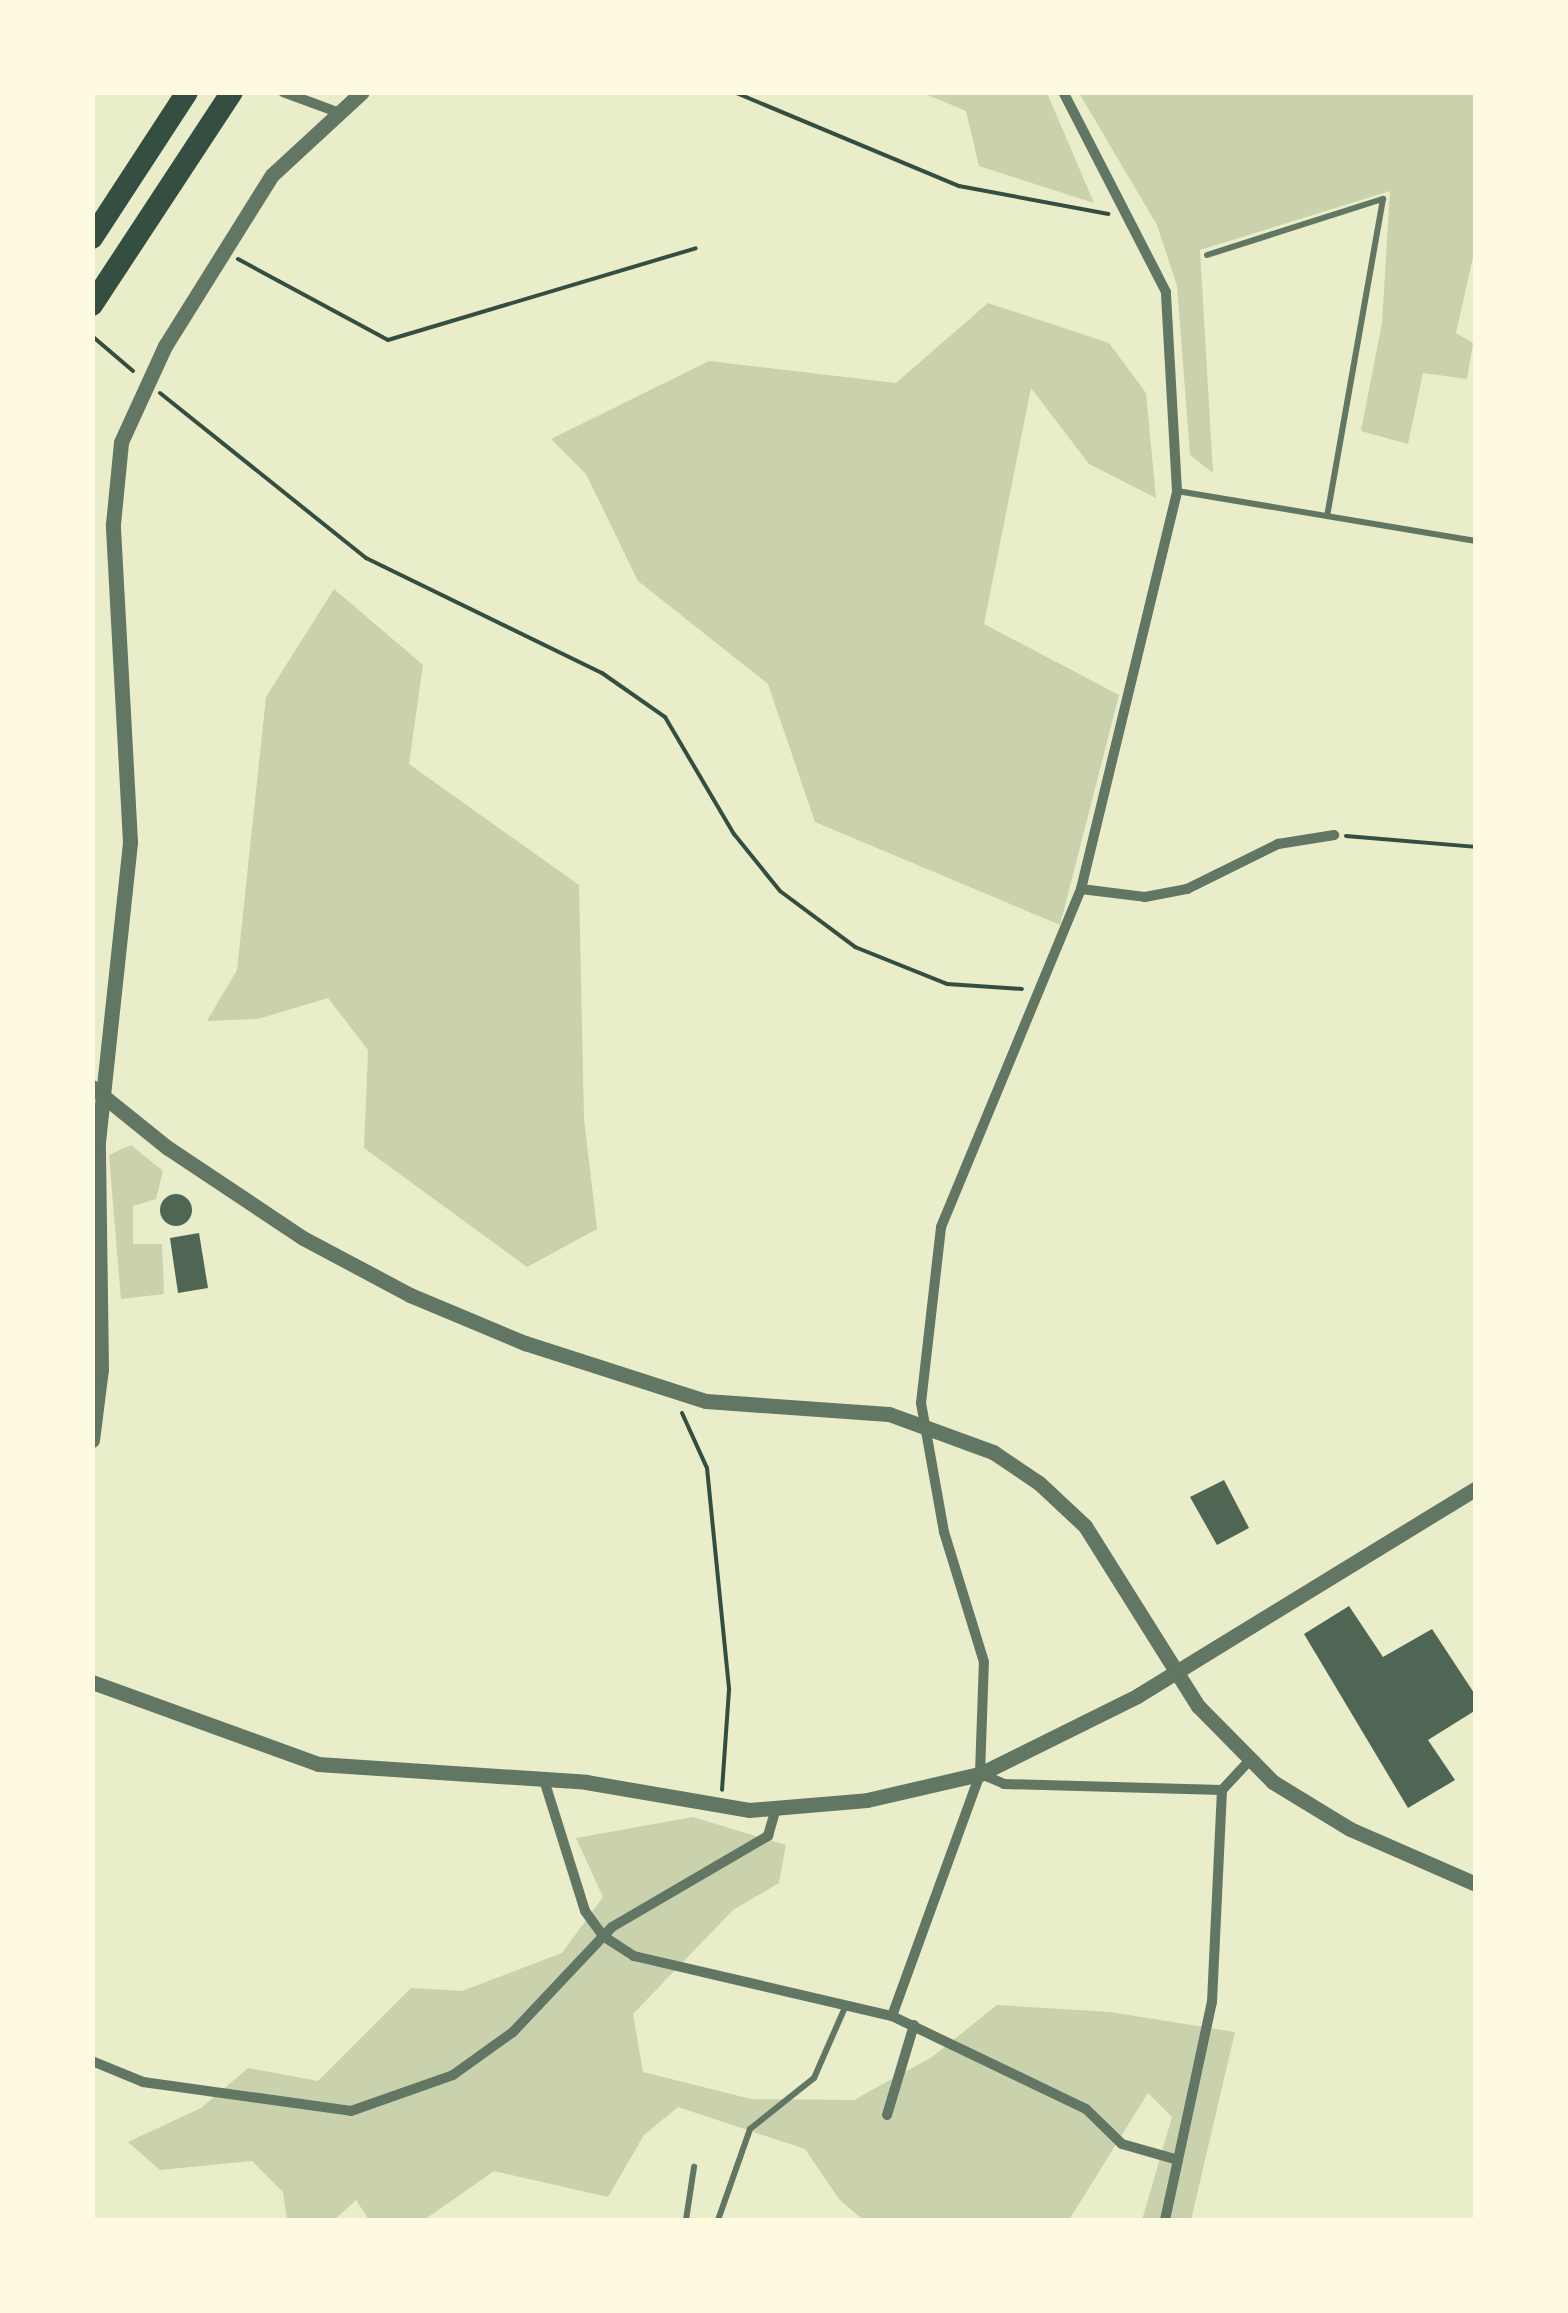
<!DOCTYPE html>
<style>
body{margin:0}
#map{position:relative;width:1568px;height:2313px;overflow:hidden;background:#e9edc9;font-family:Rubik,sans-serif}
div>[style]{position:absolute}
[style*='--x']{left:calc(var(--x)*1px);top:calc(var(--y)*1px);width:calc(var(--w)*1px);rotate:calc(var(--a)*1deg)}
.green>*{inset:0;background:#cad2ad}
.building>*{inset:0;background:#4f6655}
.round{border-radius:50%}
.path>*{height:4px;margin:-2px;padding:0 2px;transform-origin:2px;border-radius:2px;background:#344e41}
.service>*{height:6px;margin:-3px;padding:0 3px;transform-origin:3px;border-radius:3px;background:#617663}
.minor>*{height:10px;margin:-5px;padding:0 5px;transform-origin:5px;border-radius:5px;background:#617663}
.tertiary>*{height:15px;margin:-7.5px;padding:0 7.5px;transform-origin:7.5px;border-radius:7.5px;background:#617663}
.motorway>*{height:22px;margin:-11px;padding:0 11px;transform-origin:11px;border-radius:11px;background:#344e41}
span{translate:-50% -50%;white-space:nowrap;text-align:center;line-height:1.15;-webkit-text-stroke:8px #fefae0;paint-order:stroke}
.frame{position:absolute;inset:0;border:95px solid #fefae0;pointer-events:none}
</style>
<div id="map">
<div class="green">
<i style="clip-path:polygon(923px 93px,1047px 93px,1094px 203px,979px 166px,966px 111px)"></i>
<i style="clip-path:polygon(1079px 93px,1475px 93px,1475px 248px,1456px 333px,1473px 343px,1467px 379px,1423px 373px,1408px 444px,1361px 431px,1382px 323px,1390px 191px,1200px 250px,1213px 473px,1190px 455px,1177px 286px,1157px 225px)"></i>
<i style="clip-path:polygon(988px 303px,1109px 343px,1146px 393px,1156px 498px,1089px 464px,1031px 388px,984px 624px,1119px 695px,1060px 925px,815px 822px,768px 684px,638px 581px,586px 474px,551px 439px,709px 361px,896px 383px)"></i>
<i style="clip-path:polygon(334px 589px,423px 665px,409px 764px,579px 885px,584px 1119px,597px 1229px,527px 1267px,364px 1148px,368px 1050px,328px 998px,258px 1019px,207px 1021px,237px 970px,266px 697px)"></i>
<i style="clip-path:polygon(131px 1145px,163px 1171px,156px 1199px,133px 1206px,133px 1244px,162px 1244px,164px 1294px,121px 1299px,109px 1155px)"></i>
<i style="clip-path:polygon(693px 1817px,786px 1845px,779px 1883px,733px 1910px,633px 2014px,643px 2072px,751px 2099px,854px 2100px,932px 2057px,997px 2005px,1110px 2012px,1235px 2032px,1191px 2220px,1142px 2220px,1172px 2117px,1148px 2093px,1069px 2220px,863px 2220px,839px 2199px,805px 2149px,678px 2107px,644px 2135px,608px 2197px,494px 2171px,424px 2220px,369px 2220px,356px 2200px,334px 2220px,287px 2220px,283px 2192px,252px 2161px,160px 2170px,128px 2142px,201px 2108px,248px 2068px,318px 2081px,411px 1988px,462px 1991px,562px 1953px,603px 1897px,576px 1838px)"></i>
</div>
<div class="building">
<i class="round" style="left:160px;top:1194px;width:32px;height:32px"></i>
<i style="clip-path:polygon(199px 1233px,208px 1288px,178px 1293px,170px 1238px)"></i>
<i style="clip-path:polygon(1224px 1480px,1249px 1528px,1217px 1545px,1190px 1497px)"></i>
<i style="clip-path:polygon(1349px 1606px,1383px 1657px,1432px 1629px,1476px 1696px,1476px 1710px,1428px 1740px,1455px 1780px,1408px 1808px,1304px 1634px)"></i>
</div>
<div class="path">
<i style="--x:734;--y:92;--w:244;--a:22.7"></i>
<i style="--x:959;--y:186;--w:152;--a:10.6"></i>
<i style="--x:238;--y:259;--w:170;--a:28.4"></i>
<i style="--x:388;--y:340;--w:321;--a:-16.6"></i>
<i style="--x:92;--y:336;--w:54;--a:40.5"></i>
<i style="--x:160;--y:393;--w:264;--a:38.7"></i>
<i style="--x:366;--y:558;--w:263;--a:26"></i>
<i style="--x:602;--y:673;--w:77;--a:34.9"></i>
<i style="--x:665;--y:717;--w:136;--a:59.5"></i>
<i style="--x:734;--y:834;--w:73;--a:51.1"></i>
<i style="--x:780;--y:891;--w:94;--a:36.7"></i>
<i style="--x:855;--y:947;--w:99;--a:21.9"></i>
<i style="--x:947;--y:984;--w:75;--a:3.8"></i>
<i style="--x:1346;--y:836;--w:130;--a:4.8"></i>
<i style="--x:682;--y:1413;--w:60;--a:65.6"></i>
<i style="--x:707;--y:1468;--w:223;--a:84.3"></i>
<i style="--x:729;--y:1690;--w:100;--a:94"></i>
</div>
<div class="service">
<i style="--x:1207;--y:255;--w:185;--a:-17.7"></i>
<i style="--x:1383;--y:199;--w:322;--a:100"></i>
<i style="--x:1177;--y:491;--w:303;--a:9.5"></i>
<i style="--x:686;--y:2220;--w:54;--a:-81.4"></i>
<i style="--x:718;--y:2220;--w:96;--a:-70.6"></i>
<i style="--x:750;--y:2129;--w:82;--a:-38.6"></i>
<i style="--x:814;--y:2078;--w:80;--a:-66.3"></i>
</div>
<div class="minor">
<i style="--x:283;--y:92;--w:58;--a:20.3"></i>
<i style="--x:1081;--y:889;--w:64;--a:7.1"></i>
<i style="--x:1145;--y:897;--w:43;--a:-10.8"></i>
<i style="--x:1187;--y:889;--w:102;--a:-26.3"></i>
<i style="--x:1278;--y:844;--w:57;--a:-9.1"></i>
<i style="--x:981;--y:1774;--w:25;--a:23"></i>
<i style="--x:1004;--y:1784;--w:218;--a:1.6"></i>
<i style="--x:544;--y:1780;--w:137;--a:72.6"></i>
<i style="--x:585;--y:1911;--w:31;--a:54"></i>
<i style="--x:603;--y:1936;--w:37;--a:33"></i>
<i style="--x:634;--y:1956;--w:265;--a:13.1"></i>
<i style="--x:892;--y:2016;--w:215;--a:25.6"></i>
<i style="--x:1086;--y:2109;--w:50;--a:44.2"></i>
<i style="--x:1122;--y:2144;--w:58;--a:15.9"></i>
<i style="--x:1178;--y:2160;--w:162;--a:-77.9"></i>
<i style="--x:1212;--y:2002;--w:212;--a:-87.3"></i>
<i style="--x:1222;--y:1790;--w:41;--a:-47"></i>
<i style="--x:892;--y:2016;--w:258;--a:-70"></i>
<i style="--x:980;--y:1774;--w:112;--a:-88"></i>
<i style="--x:984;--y:1662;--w:136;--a:-107.1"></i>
<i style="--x:944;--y:1532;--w:131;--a:-100.1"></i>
<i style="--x:921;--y:1403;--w:177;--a:-83.5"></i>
<i style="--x:941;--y:1227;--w:366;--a:-67.5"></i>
<i style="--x:1081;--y:889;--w:409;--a:-76.4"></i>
<i style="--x:1177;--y:491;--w:199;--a:-93.2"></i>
<i style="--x:1166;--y:292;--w:225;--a:-117.2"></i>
<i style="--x:92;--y:2061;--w:55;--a:22.4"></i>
<i style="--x:143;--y:2082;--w:210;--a:7.9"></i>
<i style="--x:351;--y:2111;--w:108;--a:-19.4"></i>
<i style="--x:453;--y:2075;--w:74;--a:-35.6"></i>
<i style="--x:513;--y:2032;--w:144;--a:-46.7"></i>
<i style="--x:612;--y:1927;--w:181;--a:-30.3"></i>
<i style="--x:768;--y:1836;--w:29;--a:-74"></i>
<i style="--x:887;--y:2115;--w:94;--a:-73.3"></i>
<i style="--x:1165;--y:2220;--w:61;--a:-77.8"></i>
</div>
<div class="tertiary">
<i style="--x:92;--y:1087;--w:97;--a:38.8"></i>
<i style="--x:168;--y:1148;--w:162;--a:33.7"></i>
<i style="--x:303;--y:1238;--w:121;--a:28"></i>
<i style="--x:410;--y:1295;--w:125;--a:22.7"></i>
<i style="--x:525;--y:1343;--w:190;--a:17.8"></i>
<i style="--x:706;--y:1401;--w:183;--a:4.1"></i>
<i style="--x:889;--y:1414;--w:111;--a:20.1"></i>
<i style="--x:993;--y:1452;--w:55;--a:34"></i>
<i style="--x:1039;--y:1483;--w:63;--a:43.1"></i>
<i style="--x:1085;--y:1526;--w:213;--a:57.9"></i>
<i style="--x:1198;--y:1706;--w:107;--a:45.4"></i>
<i style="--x:1273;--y:1782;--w:90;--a:31.4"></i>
<i style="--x:1350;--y:1829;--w:137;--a:23.6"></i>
<i style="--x:92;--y:1440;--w:72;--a:-82.8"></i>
<i style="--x:101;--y:1369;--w:227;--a:-90.8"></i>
<i style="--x:98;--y:1142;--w:302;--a:-83.9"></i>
<i style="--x:130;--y:842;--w:318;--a:-93.1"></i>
<i style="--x:113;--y:524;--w:82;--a:-84.4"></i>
<i style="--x:121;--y:442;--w:106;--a:-65.4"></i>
<i style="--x:165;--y:346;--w:202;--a:-58"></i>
<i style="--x:272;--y:175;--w:122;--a:-42.7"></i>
<i style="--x:92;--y:1682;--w:240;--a:19.9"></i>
<i style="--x:318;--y:1764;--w:269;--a:3.8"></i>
<i style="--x:586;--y:1782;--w:165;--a:9.7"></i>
<i style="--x:749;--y:1810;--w:118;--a:-4.8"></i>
<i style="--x:867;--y:1800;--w:116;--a:-13"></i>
<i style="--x:980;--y:1774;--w:175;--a:-26.4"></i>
<i style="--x:1137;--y:1696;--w:398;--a:-31.5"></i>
</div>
<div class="motorway">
<i style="--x:92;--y:238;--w:174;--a:-56.9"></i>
<i style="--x:92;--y:305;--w:255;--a:-56.7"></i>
</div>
<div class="frame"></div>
</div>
